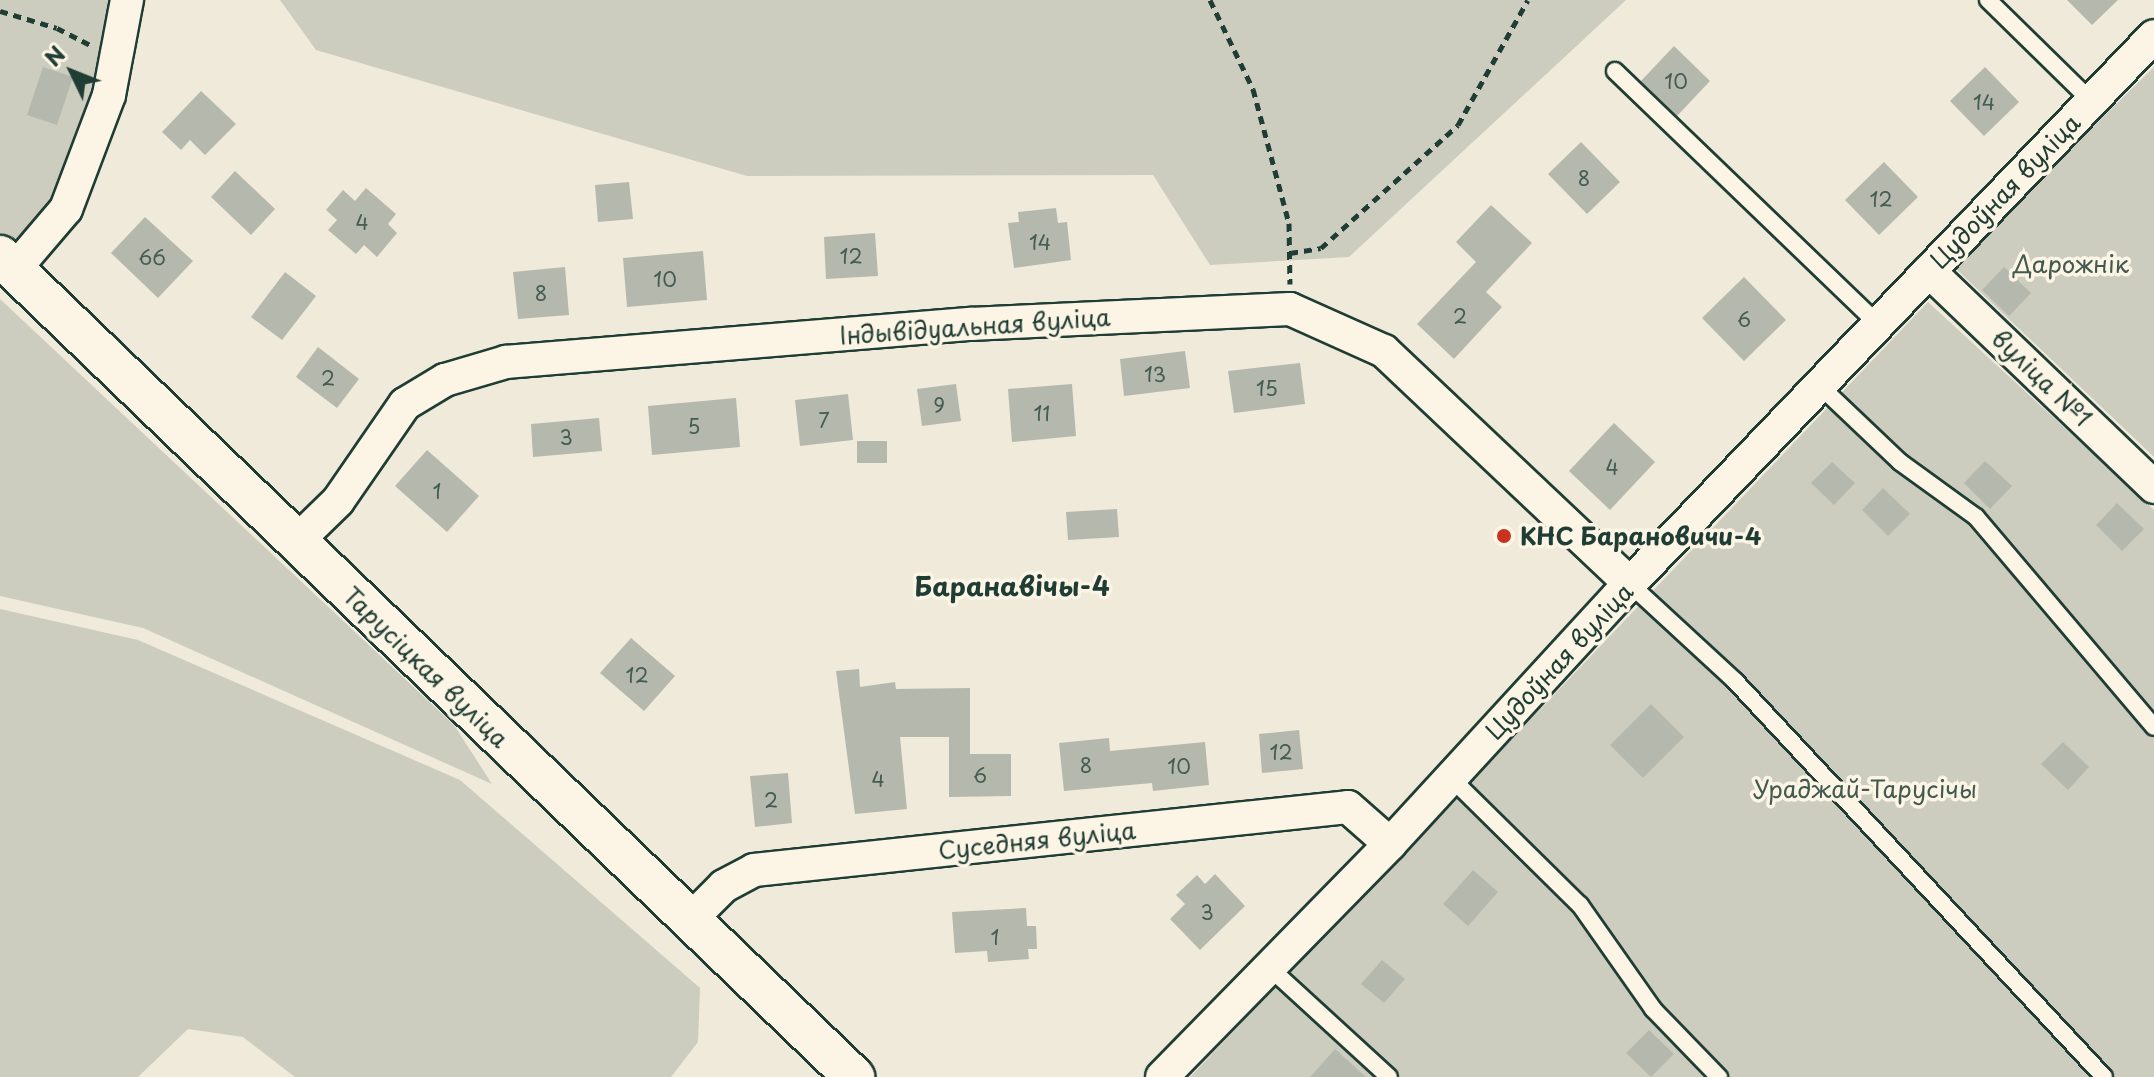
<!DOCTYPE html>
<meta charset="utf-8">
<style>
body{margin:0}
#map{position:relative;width:2154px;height:1077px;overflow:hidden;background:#efeada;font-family:"Playpen Sans",sans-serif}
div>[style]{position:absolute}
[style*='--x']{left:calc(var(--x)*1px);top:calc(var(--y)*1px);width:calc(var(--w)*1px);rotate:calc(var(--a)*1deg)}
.green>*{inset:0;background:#cccdbf}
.building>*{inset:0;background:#b5b9ad}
.path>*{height:5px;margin-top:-2.5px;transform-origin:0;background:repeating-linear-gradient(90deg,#1f3d34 0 8px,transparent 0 14px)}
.roads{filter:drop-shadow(2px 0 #1f3d34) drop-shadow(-2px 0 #1f3d34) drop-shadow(0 2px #1f3d34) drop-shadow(0 -2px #1f3d34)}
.service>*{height:16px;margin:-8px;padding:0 8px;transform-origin:8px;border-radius:8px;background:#fcf5e5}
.minor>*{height:32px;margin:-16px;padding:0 16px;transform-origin:16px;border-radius:16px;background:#fcf5e5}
.tertiary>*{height:40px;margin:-20px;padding:0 20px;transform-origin:20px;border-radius:20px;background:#fcf5e5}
.dots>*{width:22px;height:22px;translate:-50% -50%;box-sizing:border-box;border:4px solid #fcf5e5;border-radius:50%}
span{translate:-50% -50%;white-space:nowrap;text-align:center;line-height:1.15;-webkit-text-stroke:7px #fcf5e5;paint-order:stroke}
.number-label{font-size:20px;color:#445c52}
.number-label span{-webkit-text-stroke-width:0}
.street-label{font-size:24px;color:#1f3d34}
.park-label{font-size:24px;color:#425a50}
.poi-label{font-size:24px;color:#1f3d34;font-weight:700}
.left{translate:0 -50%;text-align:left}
.neighbourhood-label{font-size:26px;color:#1f3d34;font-weight:700}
.north{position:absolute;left:32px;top:32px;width:80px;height:80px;-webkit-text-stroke:6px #fcf5e5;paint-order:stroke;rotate:313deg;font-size:22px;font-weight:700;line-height:32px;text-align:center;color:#1f3d34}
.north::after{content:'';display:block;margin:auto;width:28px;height:36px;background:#1f3d34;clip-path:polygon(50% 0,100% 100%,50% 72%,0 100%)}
</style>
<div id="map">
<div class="green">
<i style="clip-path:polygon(0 0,127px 0,67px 209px,0 256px)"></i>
<i style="clip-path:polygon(280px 0,1626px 0,1349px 257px,1210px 265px,1153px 175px,747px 176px,316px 50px)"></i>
<i style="clip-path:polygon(2154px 67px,2154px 457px,1952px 265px)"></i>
<i style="clip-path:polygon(0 299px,454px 725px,492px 784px,143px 628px,0 596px)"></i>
<i style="clip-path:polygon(1928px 302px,2154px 510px,2154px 1077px,1190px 1077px)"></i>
<i style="clip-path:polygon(0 609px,138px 640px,460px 780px,700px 988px,698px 1042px,671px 1077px,295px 1077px,243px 1037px,188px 1029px,138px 1077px,0 1077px)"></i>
</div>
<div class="building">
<i style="clip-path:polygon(2067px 0,2118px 0,2092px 25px)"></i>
<i style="clip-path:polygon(1674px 46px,1710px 81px,1677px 116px,1641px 81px)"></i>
<i style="clip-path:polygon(43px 67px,73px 77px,57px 125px,27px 115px)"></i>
<i style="clip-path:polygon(1985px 67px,2019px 102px,1984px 136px,1950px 101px)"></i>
<i style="clip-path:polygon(201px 91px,236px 124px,205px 155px,190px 140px,181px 150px,162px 132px)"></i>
<i style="clip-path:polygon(1581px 142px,1620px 182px,1587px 214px,1548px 174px)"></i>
<i style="clip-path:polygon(1884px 162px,1918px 197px,1879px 235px,1845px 200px)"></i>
<i style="clip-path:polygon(235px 171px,275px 209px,251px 235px,211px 197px)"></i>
<i style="clip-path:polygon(629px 182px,633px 219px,598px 222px,595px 185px)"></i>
<i style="clip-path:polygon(366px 188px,396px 214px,388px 224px,397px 233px,377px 257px,364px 245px,356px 254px,328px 230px,337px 220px,326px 210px,343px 190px,355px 201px)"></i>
<i style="clip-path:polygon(1491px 205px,1532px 243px,1486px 292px,1502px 307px,1454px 359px,1417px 324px,1476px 262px,1456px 242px)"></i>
<i style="clip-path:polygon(1056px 208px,1058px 223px,1067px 222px,1071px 260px,1014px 268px,1008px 223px,1019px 222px,1018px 212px)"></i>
<i style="clip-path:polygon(145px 217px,193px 261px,158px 298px,111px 253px)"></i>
<i style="clip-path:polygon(875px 233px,878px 276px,826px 279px,824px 237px)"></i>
<i style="clip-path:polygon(703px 251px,707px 300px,627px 307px,623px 258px)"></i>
<i style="clip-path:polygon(565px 267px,569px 315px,518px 319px,513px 272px)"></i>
<i style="clip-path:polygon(2004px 267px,2031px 293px,2009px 316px,1982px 290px)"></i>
<i style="clip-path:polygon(285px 272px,316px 296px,282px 340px,251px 317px)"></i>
<i style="clip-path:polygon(1744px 277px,1786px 320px,1744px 361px,1702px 318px)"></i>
<i style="clip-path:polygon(318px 347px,359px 379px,337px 408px,296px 377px)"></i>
<i style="clip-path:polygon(1185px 351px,1190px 388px,1124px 396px,1120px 359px)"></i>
<i style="clip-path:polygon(1300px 363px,1305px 404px,1234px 413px,1228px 371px)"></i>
<i style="clip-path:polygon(956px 384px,961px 421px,922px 426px,917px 389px)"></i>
<i style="clip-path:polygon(1072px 384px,1076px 436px,1012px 442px,1008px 389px)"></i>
<i style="clip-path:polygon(848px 394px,853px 440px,800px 446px,795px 400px)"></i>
<i style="clip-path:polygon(736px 398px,740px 447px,652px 455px,648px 406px)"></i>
<i style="clip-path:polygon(599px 418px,602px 451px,533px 457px,531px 424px)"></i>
<i style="clip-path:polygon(1614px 423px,1655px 462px,1610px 510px,1569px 471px)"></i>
<i style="clip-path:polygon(857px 441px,887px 441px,887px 463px,857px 463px)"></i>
<i style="clip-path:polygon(427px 450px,479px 496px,447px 532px,395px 486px)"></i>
<i style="clip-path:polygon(1985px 461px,2012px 486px,1990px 509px,1964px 483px)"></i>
<i style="clip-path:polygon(1832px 462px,1855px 483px,1834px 505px,1811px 483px)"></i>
<i style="clip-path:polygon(1883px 488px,1910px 514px,1888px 536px,1862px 510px)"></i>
<i style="clip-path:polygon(2117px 503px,2144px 529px,2122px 551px,2096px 525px)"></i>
<i style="clip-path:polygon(1117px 509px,1119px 537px,1068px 540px,1066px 512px)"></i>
<i style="clip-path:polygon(631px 638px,675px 676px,644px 711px,600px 673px)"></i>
<i style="clip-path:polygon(859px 669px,860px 687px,895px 682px,896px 689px,970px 688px,970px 754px,1011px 754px,1011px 796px,949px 797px,949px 737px,900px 737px,907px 809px,855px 814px,836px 671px)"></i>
<i style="clip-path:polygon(1651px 704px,1684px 737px,1643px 778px,1610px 745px)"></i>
<i style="clip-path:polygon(1299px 730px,1303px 769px,1262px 773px,1259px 734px)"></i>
<i style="clip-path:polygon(1109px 738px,1110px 751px,1205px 742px,1209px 785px,1153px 791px,1152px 783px,1064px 791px,1059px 743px)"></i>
<i style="clip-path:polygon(2063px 742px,2089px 767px,2068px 790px,2041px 764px)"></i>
<i style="clip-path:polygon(788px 773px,792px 823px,755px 827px,750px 776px)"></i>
<i style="clip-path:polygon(1473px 870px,1498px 892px,1468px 926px,1443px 904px)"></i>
<i style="clip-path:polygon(1215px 874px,1245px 906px,1200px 950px,1170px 919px,1185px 904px,1176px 895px,1197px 875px,1205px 884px)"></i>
<i style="clip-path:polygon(1026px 908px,1027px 926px,1036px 926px,1037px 949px,1028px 949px,1029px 959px,988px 962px,987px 951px,955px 953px,952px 912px)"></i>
<i style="clip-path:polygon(1382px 960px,1405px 979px,1384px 1003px,1361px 984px)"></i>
<i style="clip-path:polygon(1649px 1030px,1674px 1054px,1651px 1077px,1626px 1053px)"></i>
<i style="clip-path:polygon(1335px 1049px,1366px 1077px,1310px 1077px)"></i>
</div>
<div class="path">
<i style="--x:1210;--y:0;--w:99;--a:64.2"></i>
<i style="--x:1253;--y:89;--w:139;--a:75"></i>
<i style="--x:1289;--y:223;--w:61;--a:89.1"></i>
<i style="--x:0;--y:11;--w:59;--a:16.6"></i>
<i style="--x:57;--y:28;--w:39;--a:27"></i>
<i style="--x:1290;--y:253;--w:31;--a:-9"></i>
<i style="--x:1321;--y:248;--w:184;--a:-41.9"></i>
<i style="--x:1458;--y:125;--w:143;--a:-60.8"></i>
</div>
<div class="roads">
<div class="service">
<i style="--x:1988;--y:0;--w:144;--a:44.4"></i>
<i style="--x:1615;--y:71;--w:365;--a:43.9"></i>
<i style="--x:1820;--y:386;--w:110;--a:43.5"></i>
<i style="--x:1900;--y:462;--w:94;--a:35.9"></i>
<i style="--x:1976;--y:517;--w:275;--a:49.7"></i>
<i style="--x:1630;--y:584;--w:143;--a:42.7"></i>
<i style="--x:1735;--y:681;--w:541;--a:47.02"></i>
<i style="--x:1451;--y:778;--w:181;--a:44.6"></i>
<i style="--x:1580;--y:905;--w:127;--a:54.9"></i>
<i style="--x:1653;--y:1009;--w:95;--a:45.9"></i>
<i style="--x:1270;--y:968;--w:161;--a:42.5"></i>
</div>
<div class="minor">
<i style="--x:14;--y:270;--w:80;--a:-49.6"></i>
<i style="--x:66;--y:209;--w:122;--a:-69.3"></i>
<i style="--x:109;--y:95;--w:97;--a:-79.3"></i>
<i style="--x:1929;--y:271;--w:312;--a:43.8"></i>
<i style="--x:297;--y:541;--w:57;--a:-44.3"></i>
<i style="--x:338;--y:501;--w:118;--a:-55.4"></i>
<i style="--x:405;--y:404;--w:47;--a:-31"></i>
<i style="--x:445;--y:380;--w:64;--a:-16.4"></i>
<i style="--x:506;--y:362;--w:466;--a:-4.7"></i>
<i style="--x:970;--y:324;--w:320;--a:-2.7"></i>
<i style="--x:1290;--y:309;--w:103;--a:24.1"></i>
<i style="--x:1384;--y:351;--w:339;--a:43.4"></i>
<i style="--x:689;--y:921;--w:49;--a:-45"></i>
<i style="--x:724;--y:886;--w:34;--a:-28"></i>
<i style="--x:754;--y:870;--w:597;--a:-6.05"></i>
<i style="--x:1348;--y:807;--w:56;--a:41.4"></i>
<i style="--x:1162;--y:1077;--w:326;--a:-45.6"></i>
<i style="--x:1390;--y:844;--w:337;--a:-47.4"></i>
<i style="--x:1618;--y:596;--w:775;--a:-46.25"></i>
</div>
<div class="tertiary">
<i style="--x:0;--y:256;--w:1185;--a:43.87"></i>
</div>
</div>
<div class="dots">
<i style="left:1504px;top:536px;background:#c8321e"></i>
</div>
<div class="number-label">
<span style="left:1676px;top:81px">10</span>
<span style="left:1984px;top:102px">14</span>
<span style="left:1584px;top:178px">8</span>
<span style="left:1881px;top:199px">12</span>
<span style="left:362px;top:222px">4</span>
<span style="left:1040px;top:242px">14</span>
<span style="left:851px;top:256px">12</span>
<span style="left:152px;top:257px">66</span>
<span style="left:665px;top:279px">10</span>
<span style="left:541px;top:293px">8</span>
<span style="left:1460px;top:316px">2</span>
<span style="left:1744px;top:319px">6</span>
<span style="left:1155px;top:374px">13</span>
<span style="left:328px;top:378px">2</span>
<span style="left:1267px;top:388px">15</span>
<span style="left:939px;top:405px">9</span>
<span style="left:1042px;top:413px">11</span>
<span style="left:824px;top:420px">7</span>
<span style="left:694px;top:426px">5</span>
<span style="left:566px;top:437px">3</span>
<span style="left:1612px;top:467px">4</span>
<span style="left:437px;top:491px">1</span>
<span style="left:637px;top:675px">12</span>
<span style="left:1281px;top:752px">12</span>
<span style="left:1086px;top:765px">8</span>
<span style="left:1179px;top:766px">10</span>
<span style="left:980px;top:775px">6</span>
<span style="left:878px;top:779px">4</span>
<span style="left:771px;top:800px">2</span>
<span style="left:1207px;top:912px">3</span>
<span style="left:995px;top:937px">1</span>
</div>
<div class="street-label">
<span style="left:2005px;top:191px;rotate:-46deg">Цудоўная вуліца</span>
<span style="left:975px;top:326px;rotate:-4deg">Індывідуальная вуліца</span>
<span style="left:2042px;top:378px;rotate:44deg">вуліца №1</span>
<span style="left:1559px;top:661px;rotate:-47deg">Цудоўная вуліца</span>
<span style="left:426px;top:667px;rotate:44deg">Тарусіцкая вуліца</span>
<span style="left:1037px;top:840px;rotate:-6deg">Суседняя вуліца</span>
</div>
<div class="park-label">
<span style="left:2071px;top:264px">Дарожнік</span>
<span style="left:1865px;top:789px">Ураджай-Тарусічы</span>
</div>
<div class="poi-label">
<span class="left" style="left:1520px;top:536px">КНС Барановичи-4</span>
</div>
<div class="neighbourhood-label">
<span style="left:1012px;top:586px">Баранавічы-4</span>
</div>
<div class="north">N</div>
</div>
